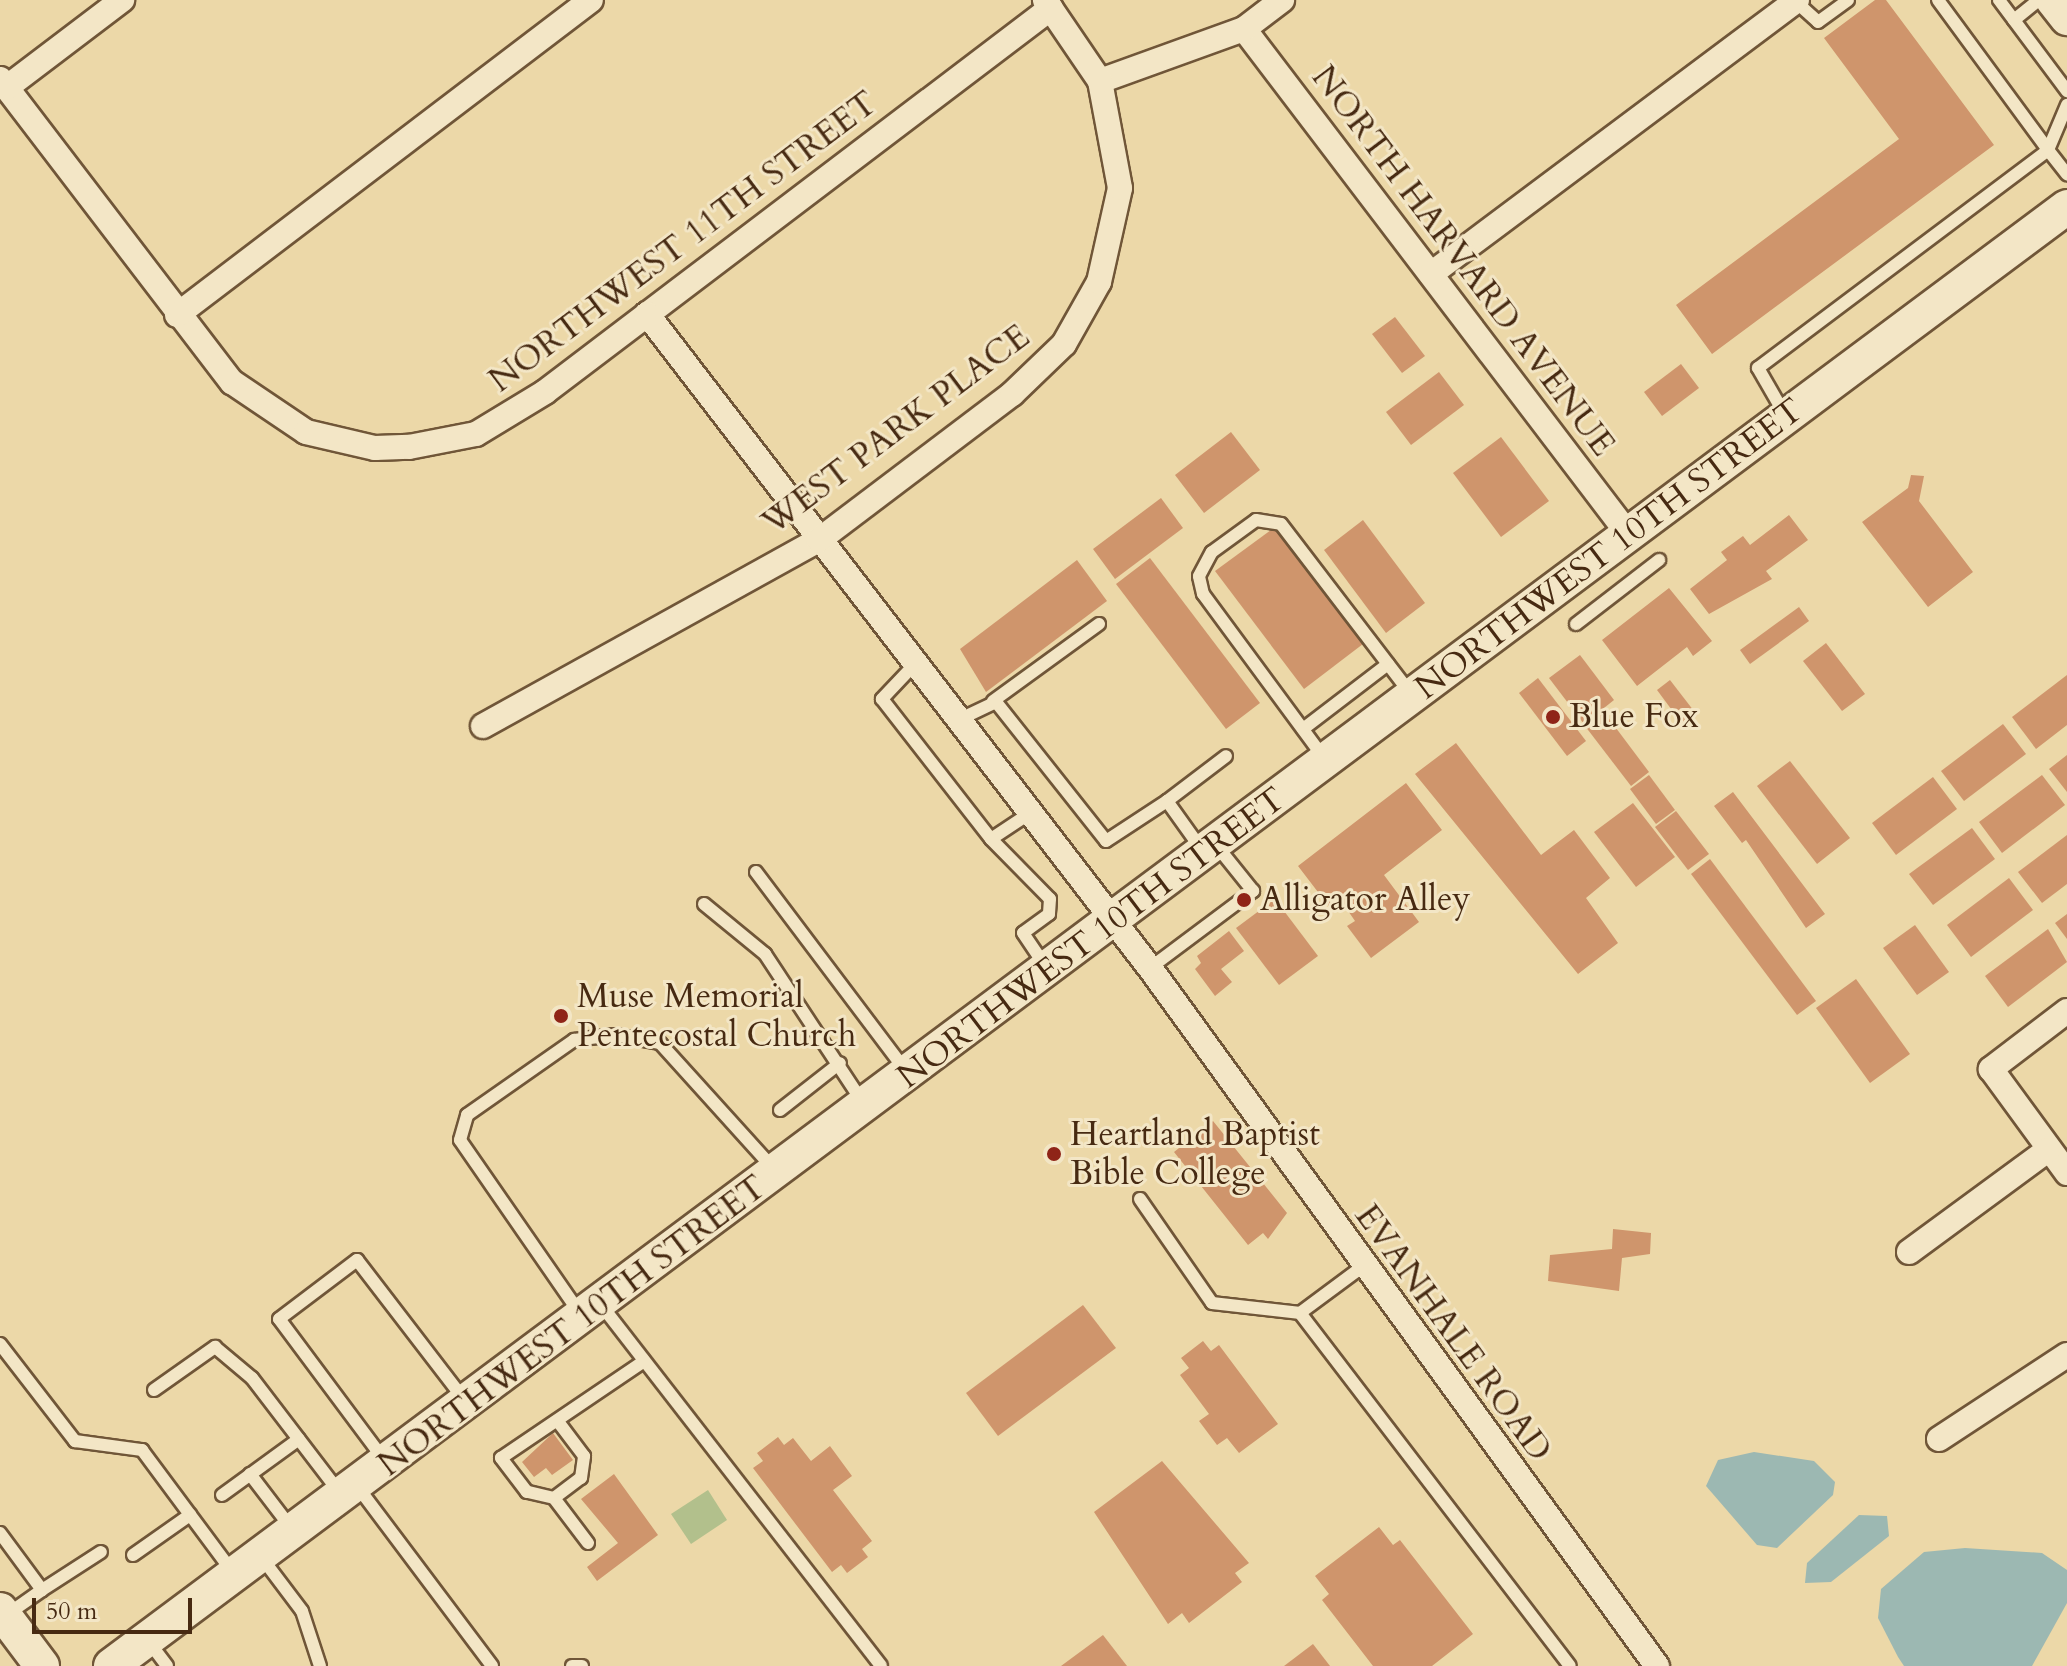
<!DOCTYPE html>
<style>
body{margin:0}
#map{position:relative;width:2067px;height:1666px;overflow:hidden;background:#ecd8a8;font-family:Cardo,serif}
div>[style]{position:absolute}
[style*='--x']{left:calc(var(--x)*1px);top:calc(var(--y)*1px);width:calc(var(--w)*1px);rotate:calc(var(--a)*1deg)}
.green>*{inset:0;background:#b2c08c}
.water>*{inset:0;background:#9cb8b2}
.building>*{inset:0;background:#cf956c}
.roads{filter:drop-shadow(2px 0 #705638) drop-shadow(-2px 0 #705638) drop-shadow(0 2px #705638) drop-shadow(0 -2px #705638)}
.lane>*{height:12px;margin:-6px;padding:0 6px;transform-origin:6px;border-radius:6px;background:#f3e6c6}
.street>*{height:24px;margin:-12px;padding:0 12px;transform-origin:12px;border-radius:12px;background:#f3e6c6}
.secondary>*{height:34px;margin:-17px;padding:0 17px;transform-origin:17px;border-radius:17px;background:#f3e6c6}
.dots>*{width:22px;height:22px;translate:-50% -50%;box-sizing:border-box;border:4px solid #f3e6c6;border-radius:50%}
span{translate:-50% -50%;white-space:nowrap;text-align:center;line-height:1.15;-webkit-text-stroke:6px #f3e6c6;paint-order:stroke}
.street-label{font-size:34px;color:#472a12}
.poi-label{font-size:34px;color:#472a12}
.left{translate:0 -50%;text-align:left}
.scale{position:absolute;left:32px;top:1598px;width:160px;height:36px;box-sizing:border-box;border:4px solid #472a12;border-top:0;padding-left:10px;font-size:24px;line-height:28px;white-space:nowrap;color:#472a12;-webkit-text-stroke:6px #f3e6c6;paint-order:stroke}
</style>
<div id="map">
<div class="green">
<i style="clip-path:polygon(708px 1490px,727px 1520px,691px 1544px,671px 1514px)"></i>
</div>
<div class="water">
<i style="clip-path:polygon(1754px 1452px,1814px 1461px,1835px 1482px,1833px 1495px,1777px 1548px,1757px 1545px,1706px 1486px,1718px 1460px)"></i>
<i style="clip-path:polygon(1859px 1515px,1887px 1516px,1889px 1536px,1831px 1582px,1805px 1583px,1807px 1563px)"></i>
<i style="clip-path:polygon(1965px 1548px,2042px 1553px,2067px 1570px,2067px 1603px,2032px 1666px,1904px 1666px,1898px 1657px,1878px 1618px,1881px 1589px,1924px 1552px)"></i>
</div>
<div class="building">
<i style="clip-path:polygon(1875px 0,1886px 0,1994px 145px,1712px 354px,1676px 305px,1899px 139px,1824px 38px)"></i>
<i style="clip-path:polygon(1395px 317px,1425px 356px,1402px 373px,1372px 334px)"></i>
<i style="clip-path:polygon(1681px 364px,1699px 388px,1662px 416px,1644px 392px)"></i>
<i style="clip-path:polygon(1439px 372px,1464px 405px,1411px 445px,1386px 412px)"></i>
<i style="clip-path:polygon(1231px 432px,1260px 470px,1204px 513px,1175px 475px)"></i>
<i style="clip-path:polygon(1501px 437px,1549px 501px,1501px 537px,1453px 473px)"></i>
<i style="clip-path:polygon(1911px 475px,1924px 476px,1919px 501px,1973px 572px,1928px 607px,1862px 522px,1908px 488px)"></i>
<i style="clip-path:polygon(1161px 498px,1183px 528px,1115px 579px,1093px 549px)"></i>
<i style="clip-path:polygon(1789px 515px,1808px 540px,1766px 571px,1772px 579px,1709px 614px,1690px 589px,1727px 560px,1721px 552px,1743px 536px,1750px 545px)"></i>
<i style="clip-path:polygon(1363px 520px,1425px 603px,1386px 633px,1324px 550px)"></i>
<i style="clip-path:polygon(1275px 527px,1363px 644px,1304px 689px,1215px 571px)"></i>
<i style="clip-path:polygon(1150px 558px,1260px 703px,1226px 729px,1116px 584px)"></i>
<i style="clip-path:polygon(1077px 560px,1107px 601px,986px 692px,960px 649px)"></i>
<i style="clip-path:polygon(1669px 588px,1712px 641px,1693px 656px,1687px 647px,1637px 686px,1602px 640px)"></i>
<i style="clip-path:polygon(1799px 607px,1809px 621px,1750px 664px,1740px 650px)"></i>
<i style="clip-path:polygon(1826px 643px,1865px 694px,1842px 711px,1803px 661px)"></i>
<i style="clip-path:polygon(1580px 655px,1614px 700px,1584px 724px,1549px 678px)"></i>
<i style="clip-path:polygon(2067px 675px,2067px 725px,2036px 749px,2012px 717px)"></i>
<i style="clip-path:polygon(1538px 678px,1586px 741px,1567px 756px,1519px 693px)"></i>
<i style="clip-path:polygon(1670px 680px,1697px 715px,1683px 725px,1657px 690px)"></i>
<i style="clip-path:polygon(1604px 712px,1649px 772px,1631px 786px,1585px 726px)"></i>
<i style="clip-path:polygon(2003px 724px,2026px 754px,1964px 801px,1941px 771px)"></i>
<i style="clip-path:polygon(1456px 743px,1541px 855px,1574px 830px,1610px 878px,1586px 898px,1618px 943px,1578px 974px,1415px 774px)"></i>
<i style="clip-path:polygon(2067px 755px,2067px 792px,2049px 769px)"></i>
<i style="clip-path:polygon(1790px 761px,1850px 838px,1817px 864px,1757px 786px)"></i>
<i style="clip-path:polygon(1649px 775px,1675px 810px,1656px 824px,1630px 789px)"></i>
<i style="clip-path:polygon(2042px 775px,2065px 805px,2002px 853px,1979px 822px)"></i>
<i style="clip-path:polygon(1933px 777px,1957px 809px,1896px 855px,1872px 823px)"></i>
<i style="clip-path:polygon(1406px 783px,1442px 830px,1384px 875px,1419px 922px,1371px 958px,1347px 926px,1355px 921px,1344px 905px,1334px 913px,1298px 866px)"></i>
<i style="clip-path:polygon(1733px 792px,1825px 914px,1806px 928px,1746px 840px,1742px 843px,1714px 806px)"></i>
<i style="clip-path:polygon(1633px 803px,1675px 857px,1636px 887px,1594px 832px)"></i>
<i style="clip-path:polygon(1676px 811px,1709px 854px,1688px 870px,1655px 827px)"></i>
<i style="clip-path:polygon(1972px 828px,1995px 859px,1933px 905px,1909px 874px)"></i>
<i style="clip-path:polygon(2067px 835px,2067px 884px,2042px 903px,2018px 872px)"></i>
<i style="clip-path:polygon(1710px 859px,1816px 1001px,1797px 1015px,1691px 874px)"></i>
<i style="clip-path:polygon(2009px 878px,2033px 910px,1971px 957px,1947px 925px)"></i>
<i style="clip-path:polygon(1275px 899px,1318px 956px,1279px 985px,1236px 928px)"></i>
<i style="clip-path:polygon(2067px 914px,2067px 939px,2055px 923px)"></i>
<i style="clip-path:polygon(1915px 925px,1949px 972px,1917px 995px,1883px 948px)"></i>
<i style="clip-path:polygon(2048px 929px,2067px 962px,2008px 1007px,1985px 976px)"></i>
<i style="clip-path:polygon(1229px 931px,1244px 951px,1221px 969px,1232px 982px,1215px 996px,1195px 969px,1201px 963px,1197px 956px)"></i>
<i style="clip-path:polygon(1856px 979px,1910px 1054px,1870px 1083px,1816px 1008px)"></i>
<i style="clip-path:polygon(1213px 1121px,1287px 1213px,1268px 1239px,1263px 1233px,1248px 1245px,1174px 1152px)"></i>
<i style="clip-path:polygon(1613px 1229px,1651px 1233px,1650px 1254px,1622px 1258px,1619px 1291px,1548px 1281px,1550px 1255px,1612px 1249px)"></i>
<i style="clip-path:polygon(1083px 1305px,1116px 1348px,998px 1436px,966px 1393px)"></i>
<i style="clip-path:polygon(1203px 1341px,1211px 1351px,1219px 1345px,1278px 1424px,1239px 1453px,1227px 1438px,1217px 1445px,1199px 1421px,1209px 1414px,1180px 1375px,1189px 1368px,1181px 1358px)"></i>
<i style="clip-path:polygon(553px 1433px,573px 1460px,552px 1475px,546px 1468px,534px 1477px,522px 1462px)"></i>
<i style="clip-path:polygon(778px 1437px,784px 1445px,793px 1438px,811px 1461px,830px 1446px,852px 1476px,833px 1490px,872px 1541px,862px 1549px,868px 1557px,847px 1573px,841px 1565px,832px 1572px,753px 1468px,763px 1461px,757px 1453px)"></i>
<i style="clip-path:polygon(1162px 1461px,1249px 1563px,1235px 1573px,1242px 1582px,1189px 1623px,1182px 1613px,1168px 1624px,1094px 1512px)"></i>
<i style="clip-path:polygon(614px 1474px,658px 1535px,597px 1581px,587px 1567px,618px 1543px,581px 1499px)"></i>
<i style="clip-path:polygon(1379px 1527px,1393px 1545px,1400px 1540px,1473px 1634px,1432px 1666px,1373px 1666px,1322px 1600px,1329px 1594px,1315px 1576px)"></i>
<i style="clip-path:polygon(1103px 1635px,1127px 1666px,1061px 1666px)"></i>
<i style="clip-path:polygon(1313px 1644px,1330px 1666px,1284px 1666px)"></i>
</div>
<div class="roads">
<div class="lane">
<i style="--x:1938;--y:0;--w:186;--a:53.7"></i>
<i style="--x:1999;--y:0;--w:114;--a:53.2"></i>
<i style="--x:1795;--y:1;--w:31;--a:42"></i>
<i style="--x:1818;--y:22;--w:37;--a:-36"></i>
<i style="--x:2014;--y:20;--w:32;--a:-39"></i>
<i style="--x:2048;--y:150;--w:49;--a:-67.1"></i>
<i style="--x:1784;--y:413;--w:52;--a:-120"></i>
<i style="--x:1758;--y:368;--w:363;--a:-36.9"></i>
<i style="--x:2048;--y:150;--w:31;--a:52"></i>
<i style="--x:1576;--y:624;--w:105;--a:-37.6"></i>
<i style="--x:914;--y:665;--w:47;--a:133.3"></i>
<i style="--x:882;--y:699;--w:177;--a:52.1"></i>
<i style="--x:991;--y:839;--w:43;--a:-33.7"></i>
<i style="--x:993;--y:701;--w:131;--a:-36"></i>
<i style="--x:956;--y:721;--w:44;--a:-25.4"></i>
<i style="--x:996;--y:702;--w:177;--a:51.6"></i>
<i style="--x:1106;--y:841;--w:73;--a:-33.3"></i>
<i style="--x:1167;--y:801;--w:60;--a:54.5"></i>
<i style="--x:1303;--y:729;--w:107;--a:-37.4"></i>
<i style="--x:1324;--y:758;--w:204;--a:-126.4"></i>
<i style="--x:1203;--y:594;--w:18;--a:-103"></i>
<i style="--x:1199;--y:576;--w:27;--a:-62"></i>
<i style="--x:1212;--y:552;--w:54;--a:-36"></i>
<i style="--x:1256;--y:520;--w:25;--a:9"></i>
<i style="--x:1281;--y:524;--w:214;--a:52.6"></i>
<i style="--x:1167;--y:801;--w:74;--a:-37.3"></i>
<i style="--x:991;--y:839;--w:84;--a:45.5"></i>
<i style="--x:1050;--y:899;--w:15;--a:94"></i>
<i style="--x:1049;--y:914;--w:32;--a:144"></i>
<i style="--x:1023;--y:933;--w:40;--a:56"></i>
<i style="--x:756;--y:872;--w:249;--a:53"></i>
<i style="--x:704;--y:904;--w:79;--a:39.3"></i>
<i style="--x:765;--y:954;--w:176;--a:56.6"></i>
<i style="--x:1150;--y:968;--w:129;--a:-36.8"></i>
<i style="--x:1253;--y:891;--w:59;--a:-128.8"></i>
<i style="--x:780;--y:1110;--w:76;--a:-38.1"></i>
<i style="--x:1140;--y:1199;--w:126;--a:55.3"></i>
<i style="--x:1212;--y:1303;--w:89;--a:6.5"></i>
<i style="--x:1300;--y:1313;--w:444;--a:52.6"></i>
<i style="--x:602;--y:1306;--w:455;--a:52.2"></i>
<i style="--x:579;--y:1312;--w:209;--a:-124.7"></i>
<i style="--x:460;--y:1140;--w:26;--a:-74"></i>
<i style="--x:467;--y:1115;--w:131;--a:-35"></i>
<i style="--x:574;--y:1040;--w:41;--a:-7"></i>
<i style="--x:615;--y:1035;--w:46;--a:10.1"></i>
<i style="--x:660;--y:1043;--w:169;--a:47.9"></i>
<i style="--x:1300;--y:1313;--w:77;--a:-36.6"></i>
<i style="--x:0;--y:1344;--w:123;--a:52.3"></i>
<i style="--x:75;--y:1441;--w:68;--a:7.7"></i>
<i style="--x:142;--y:1450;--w:154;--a:53.4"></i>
<i style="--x:154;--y:1390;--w:75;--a:-35.2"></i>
<i style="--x:215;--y:1347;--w:48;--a:40"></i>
<i style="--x:252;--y:1378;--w:145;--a:52.6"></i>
<i style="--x:385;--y:1461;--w:177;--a:-126.7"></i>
<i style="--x:279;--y:1319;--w:98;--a:-37.1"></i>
<i style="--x:357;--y:1260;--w:178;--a:52.5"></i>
<i style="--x:250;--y:1474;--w:69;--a:52.6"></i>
<i style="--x:357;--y:1486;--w:225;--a:53.1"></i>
<i style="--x:222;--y:1495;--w:95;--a:-36"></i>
<i style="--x:554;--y:1498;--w:34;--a:-37"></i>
<i style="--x:581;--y:1478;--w:22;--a:-82"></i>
<i style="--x:584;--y:1456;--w:40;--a:-127"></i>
<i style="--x:0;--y:1533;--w:71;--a:53.6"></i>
<i style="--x:42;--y:1590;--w:42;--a:144.8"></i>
<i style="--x:588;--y:1543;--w:56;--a:-127.1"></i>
<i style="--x:554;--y:1498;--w:28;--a:-167"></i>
<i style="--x:527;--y:1492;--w:43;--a:-127.4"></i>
<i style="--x:501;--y:1458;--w:173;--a:-34.1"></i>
<i style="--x:133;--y:1555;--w:70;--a:-35.1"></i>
<i style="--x:262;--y:1558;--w:66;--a:53"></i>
<i style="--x:302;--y:1611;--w:58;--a:71.9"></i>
<i style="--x:42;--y:1590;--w:70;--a:-32.8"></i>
<i style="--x:149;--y:1642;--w:30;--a:53"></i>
<i style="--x:572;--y:1666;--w:10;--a:0"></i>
</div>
<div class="street">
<i style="--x:1244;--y:29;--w:636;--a:52.73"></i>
<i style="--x:0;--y:79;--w:382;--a:52.6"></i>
<i style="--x:232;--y:382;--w:89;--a:34"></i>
<i style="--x:306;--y:432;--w:71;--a:13.1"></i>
<i style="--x:375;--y:448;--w:34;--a:-2"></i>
<i style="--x:409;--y:447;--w:68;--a:-11"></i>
<i style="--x:476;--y:434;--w:81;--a:-31.3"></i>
<i style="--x:545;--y:392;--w:635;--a:-37.19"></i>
<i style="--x:1100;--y:81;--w:153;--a:-19.9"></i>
<i style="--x:1244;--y:29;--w:48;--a:-37.3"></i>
<i style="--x:6;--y:88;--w:146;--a:-37.2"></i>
<i style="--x:1431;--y:274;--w:457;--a:-36.8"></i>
<i style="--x:647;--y:314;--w:825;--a:52.44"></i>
<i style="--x:1150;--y:968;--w:863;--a:54.01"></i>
<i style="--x:177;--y:315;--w:520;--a:-37.27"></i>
<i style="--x:483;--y:726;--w:384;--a:-29"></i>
<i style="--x:819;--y:540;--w:242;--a:-37.1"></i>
<i style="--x:1012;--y:394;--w:72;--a:-43.9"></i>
<i style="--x:1064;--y:344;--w:71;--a:-60.6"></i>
<i style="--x:1099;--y:282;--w:96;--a:-77.4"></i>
<i style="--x:1120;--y:188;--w:109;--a:-100.6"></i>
<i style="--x:1100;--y:81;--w:98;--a:-124.2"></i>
<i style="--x:2067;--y:1011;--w:96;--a:142.7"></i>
<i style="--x:1991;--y:1069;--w:129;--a:53.8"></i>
<i style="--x:1909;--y:1252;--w:172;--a:-36.3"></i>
<i style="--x:1939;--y:1439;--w:153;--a:-33.3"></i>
</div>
<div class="secondary">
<i style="--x:2053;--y:0;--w:23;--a:52"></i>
<i style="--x:0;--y:1610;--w:70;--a:53.1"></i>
<i style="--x:111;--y:1666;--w:2440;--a:-36.72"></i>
</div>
</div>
<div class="dots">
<i style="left:1553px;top:717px;background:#8f2418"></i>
<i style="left:1244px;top:900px;background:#8f2418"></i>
<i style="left:561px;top:1016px;background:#8f2418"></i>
<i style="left:1054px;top:1154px;background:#8f2418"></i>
</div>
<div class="street-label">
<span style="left:683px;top:242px;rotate:-37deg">NORTHWEST 11TH STREET</span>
<span style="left:1463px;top:261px;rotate:53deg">NORTH HARVARD AVENUE</span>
<span style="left:896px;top:430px;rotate:-37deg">WEST PARK PLACE</span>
<span style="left:1609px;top:549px;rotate:-37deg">NORTHWEST 10TH STREET</span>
<span style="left:1091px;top:938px;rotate:-37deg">NORTHWEST 10TH STREET</span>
<span style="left:572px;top:1326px;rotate:-37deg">NORTHWEST 10TH STREET</span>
<span style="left:1453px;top:1333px;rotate:54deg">EVANHALE ROAD</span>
</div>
<div class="poi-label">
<span class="left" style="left:1569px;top:717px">Blue Fox</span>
<span class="left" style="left:1260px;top:900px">Alligator Alley</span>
<span class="left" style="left:577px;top:1016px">Muse Memorial<br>Pentecostal Church</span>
<span class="left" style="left:1070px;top:1154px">Heartland Baptist<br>Bible College</span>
</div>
<div class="scale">50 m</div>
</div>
